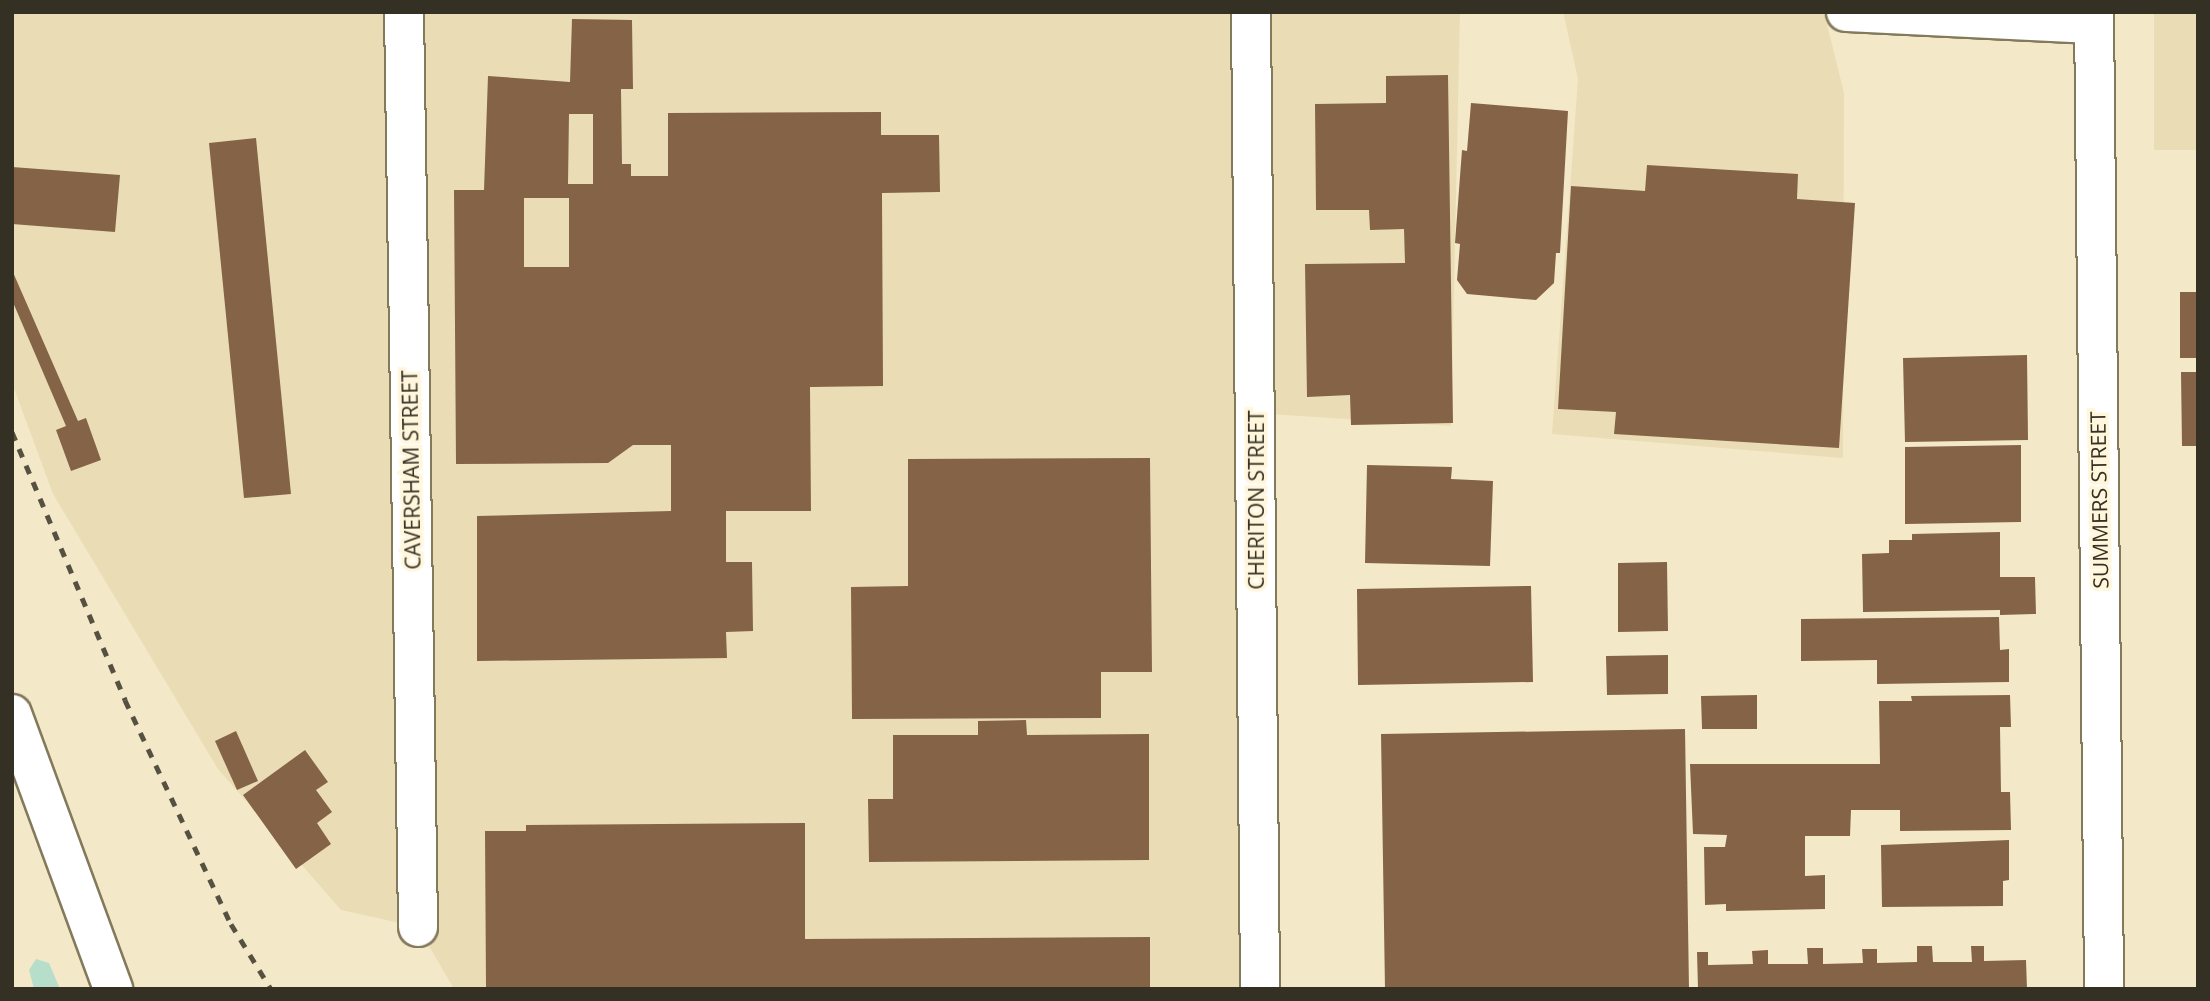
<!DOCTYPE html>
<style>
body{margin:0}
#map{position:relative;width:2210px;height:1001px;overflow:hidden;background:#f3e9c8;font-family:"Open Sans",sans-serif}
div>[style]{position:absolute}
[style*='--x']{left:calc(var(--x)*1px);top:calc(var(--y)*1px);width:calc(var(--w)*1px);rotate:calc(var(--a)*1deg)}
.built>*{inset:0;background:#eaddb5}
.green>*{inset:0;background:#b7decb}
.building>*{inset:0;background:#846347}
.roads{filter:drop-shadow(2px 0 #83795b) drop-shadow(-2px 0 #83795b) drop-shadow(0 2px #83795b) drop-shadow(0 -2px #83795b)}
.minor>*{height:38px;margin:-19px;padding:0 19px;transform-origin:19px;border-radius:19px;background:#fff}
.motorway>*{height:38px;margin:-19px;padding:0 19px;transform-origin:19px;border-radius:19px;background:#fff}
.rail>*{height:5px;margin-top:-2.5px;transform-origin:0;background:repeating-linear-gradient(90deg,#565041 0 9px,transparent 0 18px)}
span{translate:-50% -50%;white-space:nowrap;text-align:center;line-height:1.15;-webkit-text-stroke:7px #fff6dc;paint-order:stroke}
.street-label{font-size:21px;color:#353024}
.frame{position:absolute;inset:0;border:14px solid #353024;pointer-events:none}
</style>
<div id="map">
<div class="built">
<i style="clip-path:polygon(12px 12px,1460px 12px,1451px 426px,1256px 413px,1260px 989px,454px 989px,418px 927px,341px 910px,218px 769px,53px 494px,12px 383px)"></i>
<i style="clip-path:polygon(1563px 12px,1824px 12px,1844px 93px,1843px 458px,1552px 434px,1578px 79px)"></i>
<i style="clip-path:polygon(2154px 12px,2198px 12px,2198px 150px,2154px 150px)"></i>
</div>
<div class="green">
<i style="clip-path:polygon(36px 959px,49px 963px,60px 989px,34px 989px,29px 970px)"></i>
</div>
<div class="building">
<i style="clip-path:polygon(evenodd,572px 19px,632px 20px,633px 89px,621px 89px,622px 164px,631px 164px,631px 176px,668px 176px,668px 113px,881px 112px,881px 135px,939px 135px,940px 192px,882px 193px,883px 386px,810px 387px,811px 511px,726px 511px,726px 562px,752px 562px,753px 631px,726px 632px,727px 658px,477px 661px,477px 516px,671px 511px,671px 445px,633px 445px,608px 463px,456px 464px,454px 190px,484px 190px,488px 76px,570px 82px,572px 19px,569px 114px,593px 114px,593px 184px,568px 184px,569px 114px,572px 19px,524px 198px,569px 198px,569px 267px,524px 267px,524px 198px)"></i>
<i style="clip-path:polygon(1448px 75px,1453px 423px,1351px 425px,1350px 395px,1307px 397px,1305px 264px,1405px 263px,1404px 229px,1370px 230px,1369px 210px,1316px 210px,1315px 104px,1386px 103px,1386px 76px)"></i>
<i style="clip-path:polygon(1471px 103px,1568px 111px,1560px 253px,1556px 253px,1554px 283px,1536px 300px,1467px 294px,1457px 280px,1460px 244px,1455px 243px,1462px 150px,1467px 151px)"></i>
<i style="clip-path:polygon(256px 138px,291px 494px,244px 498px,209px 143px)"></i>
<i style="clip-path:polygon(1647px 165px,1798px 174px,1797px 199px,1855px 203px,1839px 448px,1614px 434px,1616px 412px,1558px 409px,1571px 186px,1645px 191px)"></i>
<i style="clip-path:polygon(12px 167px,120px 175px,115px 232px,12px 224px)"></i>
<i style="clip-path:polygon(12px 270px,78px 421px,86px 418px,101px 460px,71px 471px,56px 430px,66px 426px,12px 300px)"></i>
<i style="clip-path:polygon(2180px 292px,2198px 292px,2198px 358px,2180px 358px)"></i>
<i style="clip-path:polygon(2027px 355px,2028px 440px,1905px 442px,1903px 358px)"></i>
<i style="clip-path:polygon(2181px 372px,2198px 372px,2198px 446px,2182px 446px)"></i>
<i style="clip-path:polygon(2021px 445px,2021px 522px,1905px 524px,1905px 447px)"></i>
<i style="clip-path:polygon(1150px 458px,1152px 672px,1101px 672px,1101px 718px,852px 719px,851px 587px,908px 586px,908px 459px)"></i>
<i style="clip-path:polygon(1367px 465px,1452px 467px,1451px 479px,1493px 481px,1490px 566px,1365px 563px)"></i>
<i style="clip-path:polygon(2000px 532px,2000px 577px,2035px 577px,2036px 614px,2000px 615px,2000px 610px,1863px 612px,1862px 554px,1889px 553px,1889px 540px,1912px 540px,1912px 534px)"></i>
<i style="clip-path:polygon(1667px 562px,1668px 631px,1618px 632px,1618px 563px)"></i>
<i style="clip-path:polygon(1531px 586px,1533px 682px,1358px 685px,1357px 589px)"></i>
<i style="clip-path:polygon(1999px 617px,2000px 650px,2009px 649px,2009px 682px,1877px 684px,1877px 660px,1801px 661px,1801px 619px)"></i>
<i style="clip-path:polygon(1668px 655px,1668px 694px,1607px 695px,1606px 656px)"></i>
<i style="clip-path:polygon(1757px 695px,1757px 729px,1702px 729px,1701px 696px)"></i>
<i style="clip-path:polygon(2010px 695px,2011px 727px,2000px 727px,2001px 792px,2010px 792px,2011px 830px,1900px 831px,1900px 810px,1851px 810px,1850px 836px,1805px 836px,1805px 876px,1825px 875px,1825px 909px,1726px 911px,1726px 904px,1705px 905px,1704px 847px,1725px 847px,1727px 835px,1693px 834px,1690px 764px,1880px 764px,1879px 701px,1912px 701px,1911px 696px)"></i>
<i style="clip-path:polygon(1026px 720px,1027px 735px,1149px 734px,1149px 860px,869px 862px,868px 799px,893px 799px,893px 735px,978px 735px,978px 721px)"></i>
<i style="clip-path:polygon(1685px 729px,1689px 989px,1385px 989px,1381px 734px)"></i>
<i style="clip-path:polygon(236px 731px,258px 781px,237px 790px,215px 741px)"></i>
<i style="clip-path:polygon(305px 750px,328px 782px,316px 790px,332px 812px,317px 823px,331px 844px,296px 869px,243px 795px)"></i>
<i style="clip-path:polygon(805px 823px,805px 939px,1150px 937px,1150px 989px,486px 989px,485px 831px,526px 831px,526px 825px)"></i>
<i style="clip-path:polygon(2009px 840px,2009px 880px,2003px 881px,2003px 906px,1882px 907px,1881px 845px)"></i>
<i style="clip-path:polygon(1917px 946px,1932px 946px,1933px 962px,1972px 962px,1971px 946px,1984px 946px,1984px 961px,2026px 960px,2027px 989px,1698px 989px,1697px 952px,1708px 952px,1708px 965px,1753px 964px,1752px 951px,1768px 950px,1768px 964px,1808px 964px,1807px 948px,1823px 948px,1823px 964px,1863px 963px,1862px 949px,1877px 949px,1877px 963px,1917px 962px)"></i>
</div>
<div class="roads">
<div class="minor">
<i style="--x:404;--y:12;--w:915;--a:89.12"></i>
<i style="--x:1251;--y:12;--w:977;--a:89.47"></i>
<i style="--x:1846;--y:12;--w:248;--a:2.8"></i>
<i style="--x:2094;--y:12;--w:977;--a:89.41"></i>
</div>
<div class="motorway">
<i style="--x:12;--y:714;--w:293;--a:69.8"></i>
</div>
</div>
<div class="rail">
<i style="--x:12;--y:432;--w:291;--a:67.1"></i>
<i style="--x:125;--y:700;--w:248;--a:64.7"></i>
<i style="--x:231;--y:924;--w:76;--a:58.4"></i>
</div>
<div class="street-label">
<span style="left:411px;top:470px;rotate:-91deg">CAVERSHAM STREET</span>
<span style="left:1256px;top:500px;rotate:-90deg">CHERITON STREET</span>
<span style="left:2099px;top:500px;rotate:-91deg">SUMMERS STREET</span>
</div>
<div class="frame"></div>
</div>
